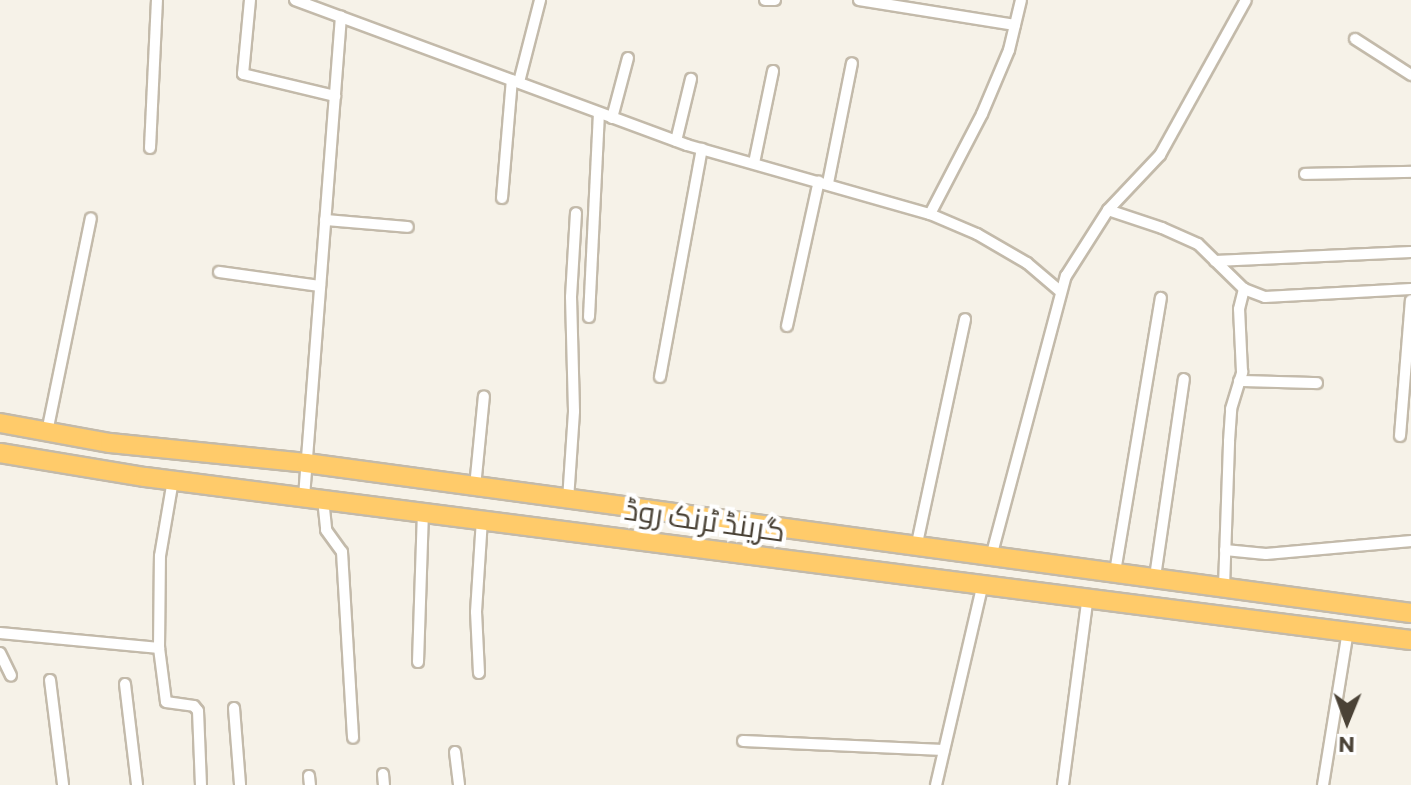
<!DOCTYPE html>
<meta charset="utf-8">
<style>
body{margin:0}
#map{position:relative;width:1411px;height:785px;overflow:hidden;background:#f6f2e8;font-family:Commissioner,Cairo,sans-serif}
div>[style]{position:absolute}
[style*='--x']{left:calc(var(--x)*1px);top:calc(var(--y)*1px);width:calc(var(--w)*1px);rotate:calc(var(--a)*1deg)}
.roads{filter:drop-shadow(2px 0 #c3baaa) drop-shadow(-2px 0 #c3baaa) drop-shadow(0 2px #c3baaa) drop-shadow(0 -2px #c3baaa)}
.street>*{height:10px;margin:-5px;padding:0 5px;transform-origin:5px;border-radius:5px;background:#fff}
.highway>*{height:18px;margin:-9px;padding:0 9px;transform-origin:9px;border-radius:9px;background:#ffcb6a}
span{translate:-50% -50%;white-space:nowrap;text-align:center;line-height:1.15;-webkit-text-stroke:8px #fff;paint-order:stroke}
.street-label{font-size:30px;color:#4a4236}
.north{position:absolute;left:1307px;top:681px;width:80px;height:80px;-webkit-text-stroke:6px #fff;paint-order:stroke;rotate:181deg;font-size:22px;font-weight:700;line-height:32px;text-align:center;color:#4a4236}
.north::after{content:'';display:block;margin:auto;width:28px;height:36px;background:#4a4236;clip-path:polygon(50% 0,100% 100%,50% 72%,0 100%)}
</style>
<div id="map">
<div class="roads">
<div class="street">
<i style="--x:250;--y:0;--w:74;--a:95.4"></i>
<i style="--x:243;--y:74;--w:95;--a:13.4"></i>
<i style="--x:295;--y:0;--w:418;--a:20.3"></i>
<i style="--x:687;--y:145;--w:253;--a:15.9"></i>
<i style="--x:930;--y:214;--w:51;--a:23.1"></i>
<i style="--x:977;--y:234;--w:58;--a:30.1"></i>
<i style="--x:1027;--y:263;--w:43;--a:40.3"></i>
<i style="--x:765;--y:0;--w:10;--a:0"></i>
<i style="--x:859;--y:0;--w:158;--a:9.1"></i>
<i style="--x:1355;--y:39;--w:67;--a:32.7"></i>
<i style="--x:519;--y:82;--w:85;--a:-75.6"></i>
<i style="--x:612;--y:118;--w:62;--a:-75.1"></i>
<i style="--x:676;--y:141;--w:64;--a:-76.4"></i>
<i style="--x:150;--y:148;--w:148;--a:-87.3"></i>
<i style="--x:754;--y:163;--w:94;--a:-78.3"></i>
<i style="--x:1305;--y:174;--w:106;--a:-1.1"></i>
<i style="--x:828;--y:183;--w:122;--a:-78.7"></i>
<i style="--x:502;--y:198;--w:118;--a:-85.2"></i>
<i style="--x:1108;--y:210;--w:57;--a:18.4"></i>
<i style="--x:1162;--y:228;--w:39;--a:24"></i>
<i style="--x:1198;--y:244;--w:64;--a:44.4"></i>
<i style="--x:1244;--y:289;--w:22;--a:21"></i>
<i style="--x:1265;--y:297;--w:146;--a:-3.1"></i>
<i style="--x:930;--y:214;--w:113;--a:-62.5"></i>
<i style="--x:982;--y:114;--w:69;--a:-67.1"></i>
<i style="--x:1009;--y:50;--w:51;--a:-76.5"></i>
<i style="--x:325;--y:220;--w:83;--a:4.8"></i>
<i style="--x:1215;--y:261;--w:196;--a:-2.6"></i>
<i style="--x:219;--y:272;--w:102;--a:7.9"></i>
<i style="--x:589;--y:317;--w:204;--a:-87.2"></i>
<i style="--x:787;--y:326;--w:148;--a:-77.6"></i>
<i style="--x:660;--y:377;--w:232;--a:-79.6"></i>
<i style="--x:1239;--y:381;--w:78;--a:1.5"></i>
<i style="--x:47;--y:432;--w:218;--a:-78.4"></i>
<i style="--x:1400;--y:436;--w:136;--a:-85.4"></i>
<i style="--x:475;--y:487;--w:91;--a:-84.4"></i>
<i style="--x:304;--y:497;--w:482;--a:-85.6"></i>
<i style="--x:323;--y:499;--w:31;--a:84"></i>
<i style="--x:326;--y:530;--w:27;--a:54"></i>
<i style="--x:342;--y:552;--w:186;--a:86.6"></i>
<i style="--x:568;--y:500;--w:89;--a:-86.1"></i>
<i style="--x:574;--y:411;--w:114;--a:-91.5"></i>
<i style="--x:571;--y:297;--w:84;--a:-86.6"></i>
<i style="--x:916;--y:548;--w:234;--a:-77.9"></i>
<i style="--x:1225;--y:550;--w:41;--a:5.6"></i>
<i style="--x:1266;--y:554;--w:146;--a:-5.1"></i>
<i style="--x:991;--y:557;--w:291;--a:-75.1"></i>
<i style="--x:1066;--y:276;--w:78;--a:-57.5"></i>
<i style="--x:1108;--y:210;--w:76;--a:-46.6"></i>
<i style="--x:1160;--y:155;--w:177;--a:-61"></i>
<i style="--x:1115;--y:572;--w:278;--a:-80.5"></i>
<i style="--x:1155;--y:577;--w:200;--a:-81.7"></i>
<i style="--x:1224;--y:587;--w:146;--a:-88"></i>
<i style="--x:1229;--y:441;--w:32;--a:-86"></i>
<i style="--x:1231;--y:409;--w:39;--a:-73"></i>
<i style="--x:1242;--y:372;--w:63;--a:-92.7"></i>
<i style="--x:1239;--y:309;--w:21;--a:-76"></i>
<i style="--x:0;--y:633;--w:160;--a:5.4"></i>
<i style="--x:159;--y:648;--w:92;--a:-89.4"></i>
<i style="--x:160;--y:556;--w:77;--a:-80.3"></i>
<i style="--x:159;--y:648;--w:54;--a:82.6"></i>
<i style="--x:166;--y:702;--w:28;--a:8"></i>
<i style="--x:194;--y:706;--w:6;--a:51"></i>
<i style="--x:198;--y:711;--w:74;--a:87.7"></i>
<i style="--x:0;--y:653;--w:25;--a:64"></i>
<i style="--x:418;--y:662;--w:151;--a:-88.1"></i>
<i style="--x:479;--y:673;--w:61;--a:-92.8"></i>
<i style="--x:476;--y:612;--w:94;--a:-86.3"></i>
<i style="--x:50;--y:680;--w:106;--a:82.9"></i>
<i style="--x:125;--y:684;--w:102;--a:83.2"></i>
<i style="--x:234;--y:708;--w:77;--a:85.5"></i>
<i style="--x:743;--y:741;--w:201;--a:2.6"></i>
<i style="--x:455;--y:752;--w:33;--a:83"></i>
<i style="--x:383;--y:774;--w:11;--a:85"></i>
<i style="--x:309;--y:776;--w:9;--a:84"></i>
<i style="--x:936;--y:785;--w:207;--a:-76.9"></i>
<i style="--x:1063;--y:785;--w:191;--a:-82.5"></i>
<i style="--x:1323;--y:785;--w:156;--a:-80.8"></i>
</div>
<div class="highway">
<i style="--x:0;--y:423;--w:112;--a:10.3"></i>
<i style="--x:110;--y:443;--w:197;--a:5.8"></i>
<i style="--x:306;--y:463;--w:1115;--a:7.73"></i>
<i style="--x:0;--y:453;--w:147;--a:9.4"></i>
<i style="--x:145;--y:477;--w:1276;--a:7.34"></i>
</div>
</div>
<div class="street-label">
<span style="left:705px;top:519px;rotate:8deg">گرینڈ ٹرنک روڈ</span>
</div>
<div class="north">N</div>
</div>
